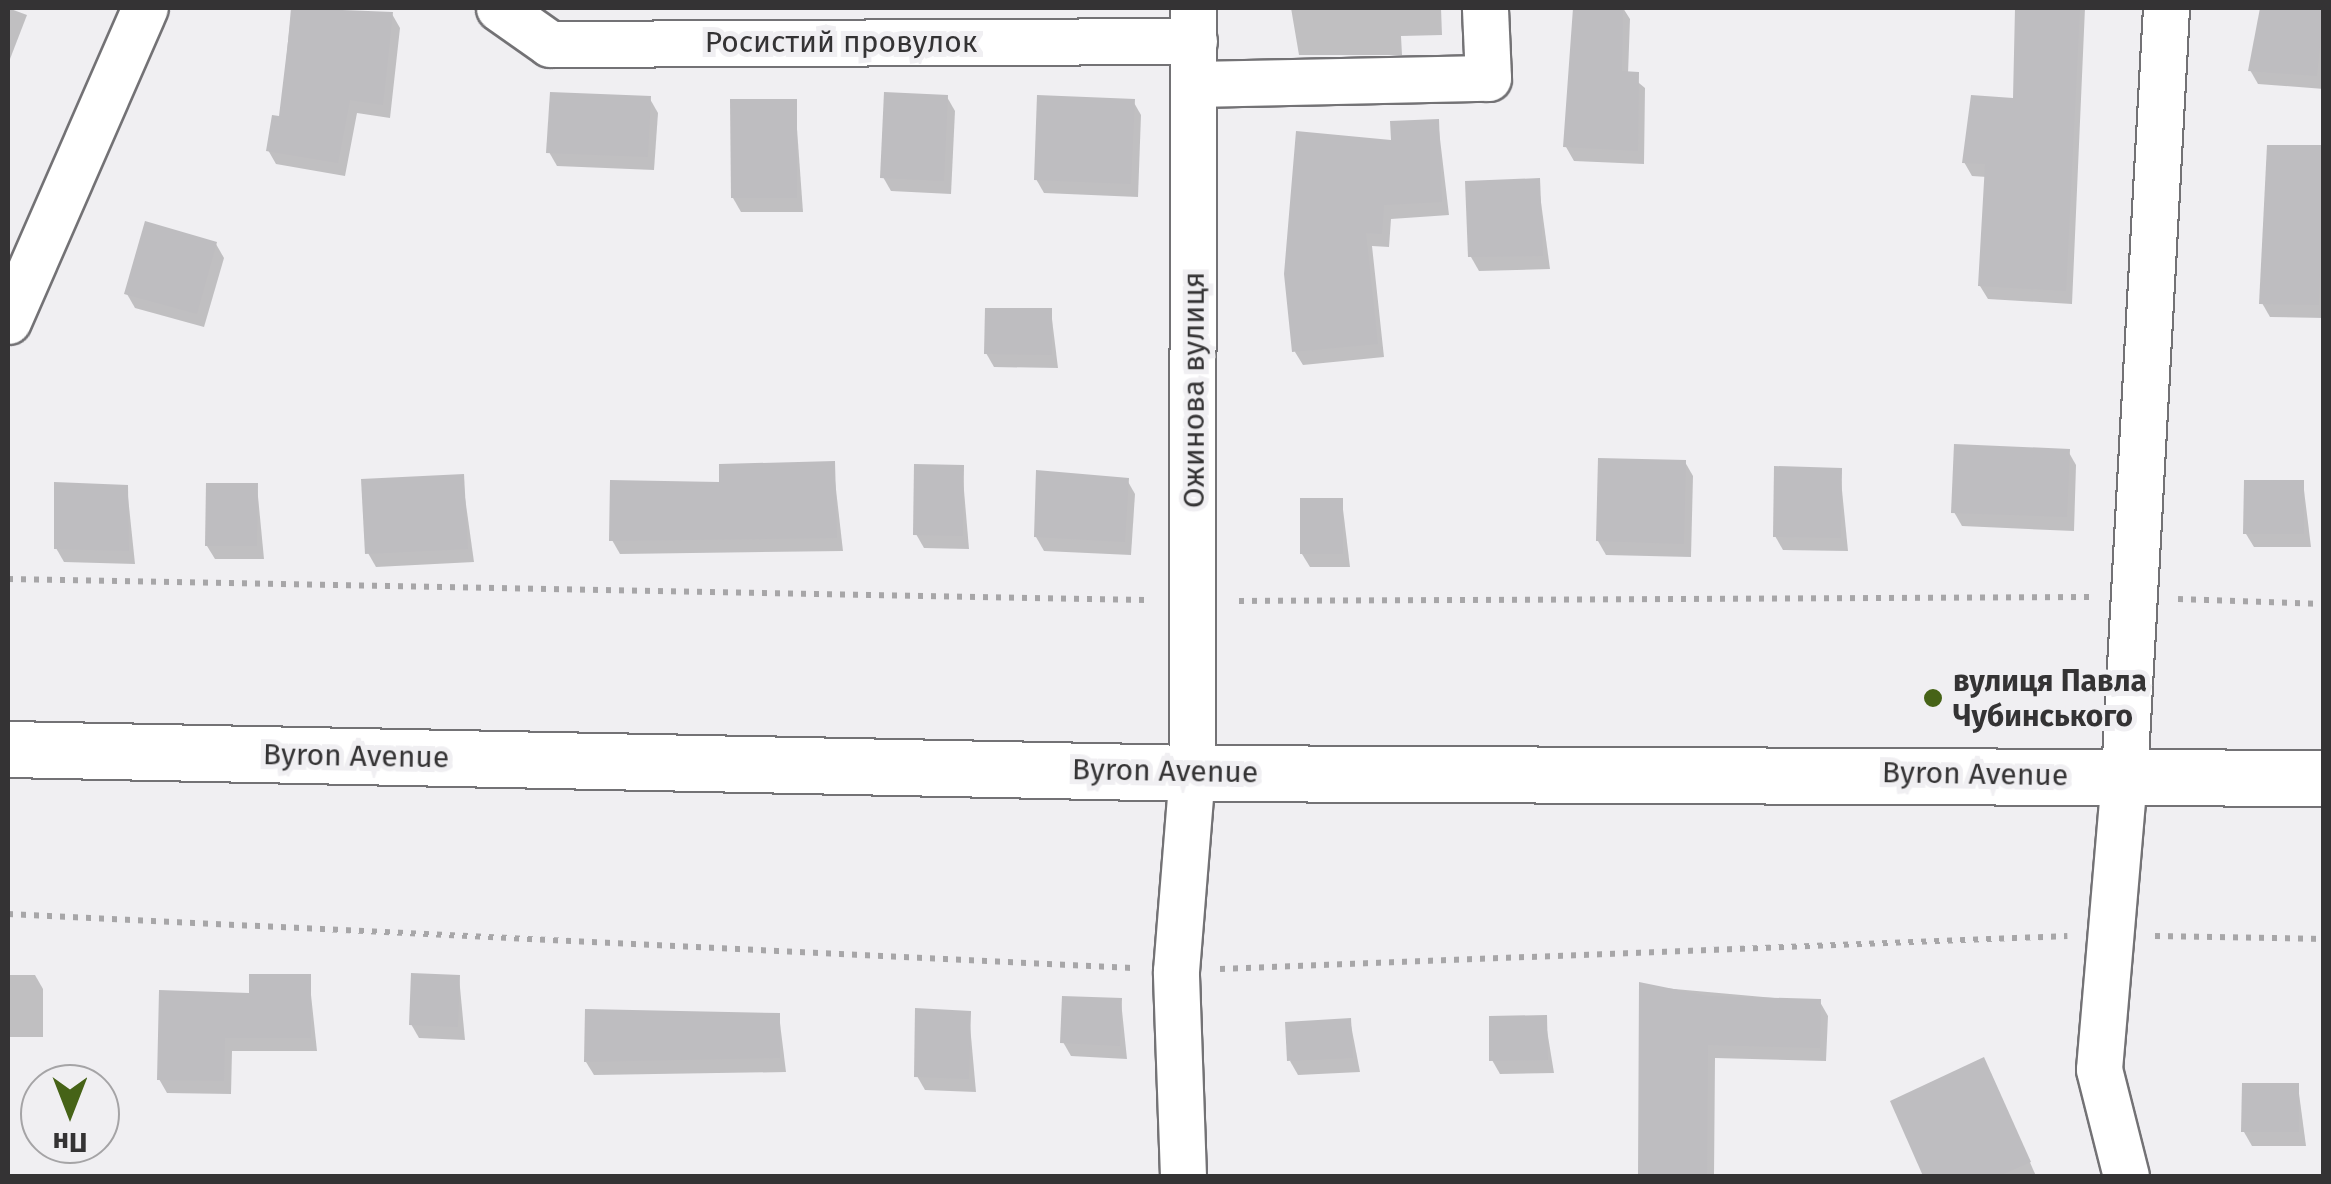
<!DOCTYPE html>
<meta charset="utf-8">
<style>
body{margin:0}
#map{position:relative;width:2331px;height:1184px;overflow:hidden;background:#f0eff2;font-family:"Fira Sans",sans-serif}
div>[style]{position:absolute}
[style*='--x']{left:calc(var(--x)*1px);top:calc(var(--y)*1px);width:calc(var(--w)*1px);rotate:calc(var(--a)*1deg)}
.shadow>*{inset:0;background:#0003}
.building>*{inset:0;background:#bebdc0}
.path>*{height:6px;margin-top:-3px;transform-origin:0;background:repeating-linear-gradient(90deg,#a7a6a8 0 5px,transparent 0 13px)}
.roads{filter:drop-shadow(2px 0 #737275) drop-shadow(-2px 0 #737275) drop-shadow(0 2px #737275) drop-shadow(0 -2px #737275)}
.street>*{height:45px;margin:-22.5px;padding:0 22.5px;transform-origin:22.5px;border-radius:22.5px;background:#fff}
.primary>*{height:55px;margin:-27.5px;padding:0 27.5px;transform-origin:27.5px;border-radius:27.5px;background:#fff}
.dots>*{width:28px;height:28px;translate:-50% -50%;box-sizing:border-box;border:5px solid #f0eff2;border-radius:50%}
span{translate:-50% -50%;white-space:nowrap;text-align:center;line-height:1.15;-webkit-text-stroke:10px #f0eff2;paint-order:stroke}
.street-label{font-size:30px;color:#343334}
.poi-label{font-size:30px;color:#343334;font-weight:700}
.left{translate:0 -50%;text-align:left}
.frame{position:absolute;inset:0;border:10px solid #343334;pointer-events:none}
.north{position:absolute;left:20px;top:1064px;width:100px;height:100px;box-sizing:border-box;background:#f0eff2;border:2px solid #a5a4a6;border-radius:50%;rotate:180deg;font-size:28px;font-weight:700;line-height:40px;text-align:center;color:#343334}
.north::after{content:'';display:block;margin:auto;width:35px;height:45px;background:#466317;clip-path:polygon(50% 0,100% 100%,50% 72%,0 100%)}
</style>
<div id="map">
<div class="shadow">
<i style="clip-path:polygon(8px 8px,27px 15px,10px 59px,8px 58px)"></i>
<i style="clip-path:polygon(291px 8px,392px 14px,400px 28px,390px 118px,357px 113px,345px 176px,276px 164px,268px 150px,281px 119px)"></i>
<i style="clip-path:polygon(1291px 8px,1441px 8px,1442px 35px,1401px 36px,1402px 55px,1299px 55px)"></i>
<i style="clip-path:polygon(1575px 8px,1623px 8px,1630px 19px,1628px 74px,1645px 88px,1644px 164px,1574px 161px,1566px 147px)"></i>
<i style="clip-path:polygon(2021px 8px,2085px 8px,2072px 304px,1988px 299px,1980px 286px,1987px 177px,1972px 176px,1964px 162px,2016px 101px)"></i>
<i style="clip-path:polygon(2263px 8px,2324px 8px,2324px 89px,2258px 84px,2250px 70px)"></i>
<i style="clip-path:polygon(947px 97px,955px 111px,951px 194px,891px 191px,883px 177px)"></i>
<i style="clip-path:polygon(650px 99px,658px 113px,654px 170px,557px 166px,549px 152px)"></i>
<i style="clip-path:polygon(795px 101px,803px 212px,741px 212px,733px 198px)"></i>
<i style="clip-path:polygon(1133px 101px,1141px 115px,1138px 197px,1044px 193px,1036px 179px)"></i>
<i style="clip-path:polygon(1438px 122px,1449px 215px,1391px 219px,1389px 247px,1372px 246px,1384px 357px,1303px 365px,1295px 352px,1394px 142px)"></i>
<i style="clip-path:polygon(2324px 148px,2324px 318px,2270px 317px,2262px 303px)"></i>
<i style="clip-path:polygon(1538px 180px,1550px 269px,1479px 271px,1471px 257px)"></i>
<i style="clip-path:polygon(216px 244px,224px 258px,204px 327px,135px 308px,127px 294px)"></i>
<i style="clip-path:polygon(1051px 311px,1058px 368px,994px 367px,986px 353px)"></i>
<i style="clip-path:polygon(2068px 451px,2076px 465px,2074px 531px,1962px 526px,1954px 512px)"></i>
<i style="clip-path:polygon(1685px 462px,1693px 476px,1691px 557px,1606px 555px,1598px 541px)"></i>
<i style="clip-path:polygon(833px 463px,843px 551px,620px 554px,612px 540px,722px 484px)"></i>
<i style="clip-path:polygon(962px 467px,969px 549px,924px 548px,916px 534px)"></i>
<i style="clip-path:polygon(1840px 470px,1848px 551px,1783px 550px,1775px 536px)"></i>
<i style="clip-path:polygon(462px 476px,474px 562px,376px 567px,368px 553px)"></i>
<i style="clip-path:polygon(1127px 480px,1135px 494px,1131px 555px,1044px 551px,1036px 537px)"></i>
<i style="clip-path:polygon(2303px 482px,2311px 547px,2254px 547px,2246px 534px)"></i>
<i style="clip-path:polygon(257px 486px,264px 559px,215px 559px,207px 546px)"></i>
<i style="clip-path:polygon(127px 487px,135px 564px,64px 562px,56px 548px)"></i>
<i style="clip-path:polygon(1342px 501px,1350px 567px,1310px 567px,1302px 554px)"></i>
<i style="clip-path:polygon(8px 975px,35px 975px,43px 989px,43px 1037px,8px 1037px)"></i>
<i style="clip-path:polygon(309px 976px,317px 1051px,232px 1051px,231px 1094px,167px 1093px,159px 1079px,252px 995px)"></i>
<i style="clip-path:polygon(459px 977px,465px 1040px,419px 1038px,411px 1024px)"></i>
<i style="clip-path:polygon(1641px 986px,1820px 1002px,1828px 1016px,1826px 1061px,1715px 1058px,1714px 1176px,1640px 1176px)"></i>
<i style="clip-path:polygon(1121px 1001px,1127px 1059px,1071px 1056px,1063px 1042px)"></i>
<i style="clip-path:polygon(969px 1014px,976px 1092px,925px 1090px,917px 1076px)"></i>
<i style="clip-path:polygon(779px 1015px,786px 1072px,594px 1075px,586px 1062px)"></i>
<i style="clip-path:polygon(1545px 1018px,1554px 1073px,1500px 1074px,1492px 1060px)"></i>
<i style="clip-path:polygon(1350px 1020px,1360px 1072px,1298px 1075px,1290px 1061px)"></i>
<i style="clip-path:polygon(1991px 1074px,2036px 1176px,1926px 1176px,1893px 1102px)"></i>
<i style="clip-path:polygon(2298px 1086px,2306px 1146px,2252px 1146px,2244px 1132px)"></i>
</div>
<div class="building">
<i style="clip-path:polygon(292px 8px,393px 12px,383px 105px,350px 100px,338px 163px,266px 151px,272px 115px,279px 116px)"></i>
<i style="clip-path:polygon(1573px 8px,1623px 8px,1622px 71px,1639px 72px,1638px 151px,1563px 147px)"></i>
<i style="clip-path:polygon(2015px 8px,2080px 8px,2066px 291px,1978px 286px,1985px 164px,1962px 163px,1971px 95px,2013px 98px)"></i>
<i style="clip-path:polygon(2260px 8px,2324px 8px,2317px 76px,2248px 71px)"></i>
<i style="clip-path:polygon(550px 92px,651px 96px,648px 157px,546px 153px)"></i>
<i style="clip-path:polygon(884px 92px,948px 95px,944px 181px,880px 178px)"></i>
<i style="clip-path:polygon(1037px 95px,1135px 99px,1131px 184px,1034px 180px)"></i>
<i style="clip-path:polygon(730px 99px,797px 99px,797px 198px,731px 198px)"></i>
<i style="clip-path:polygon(1439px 119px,1442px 202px,1384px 205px,1382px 234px,1366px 233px,1378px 344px,1292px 352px,1284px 274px,1296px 131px,1391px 140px,1390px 121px)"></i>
<i style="clip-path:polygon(2267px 145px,2324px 145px,2319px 305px,2259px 304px)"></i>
<i style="clip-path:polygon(1540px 178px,1543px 256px,1468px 257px,1465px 181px)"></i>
<i style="clip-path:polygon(145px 221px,217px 242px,197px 314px,124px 294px)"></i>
<i style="clip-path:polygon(985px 308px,1052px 308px,1052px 355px,984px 354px)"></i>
<i style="clip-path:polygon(1954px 444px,2070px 449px,2067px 517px,1951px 513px)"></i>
<i style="clip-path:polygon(1598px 458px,1686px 460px,1684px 544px,1596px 541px)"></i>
<i style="clip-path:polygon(835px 461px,837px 538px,609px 541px,610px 480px,719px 482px,719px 464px)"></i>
<i style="clip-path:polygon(914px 464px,964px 465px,963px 536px,913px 535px)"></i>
<i style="clip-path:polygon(1774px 466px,1842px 468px,1841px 538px,1773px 537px)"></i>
<i style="clip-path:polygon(1036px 470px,1129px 478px,1125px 542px,1034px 537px)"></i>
<i style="clip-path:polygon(464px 474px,468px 549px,365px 554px,361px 479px)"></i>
<i style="clip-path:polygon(2244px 480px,2304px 480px,2304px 534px,2243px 534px)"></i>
<i style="clip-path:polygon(54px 482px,128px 485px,129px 551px,54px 549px)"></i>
<i style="clip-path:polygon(206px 483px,258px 483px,257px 546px,205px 546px)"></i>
<i style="clip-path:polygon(1300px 498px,1343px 498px,1343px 554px,1300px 554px)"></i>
<i style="clip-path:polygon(411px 973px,460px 975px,458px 1027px,409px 1025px)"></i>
<i style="clip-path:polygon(249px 974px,311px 974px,311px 1038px,225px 1038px,224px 1081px,157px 1080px,159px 990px,249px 993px)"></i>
<i style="clip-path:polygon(1639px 982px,1708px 996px,1821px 999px,1820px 1048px,1708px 1045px,1707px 1176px,1638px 1176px)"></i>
<i style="clip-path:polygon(1062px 996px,1122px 998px,1120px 1046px,1060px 1043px)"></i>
<i style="clip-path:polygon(915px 1008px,971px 1011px,969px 1079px,914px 1077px)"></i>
<i style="clip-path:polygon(585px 1009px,780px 1013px,780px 1058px,584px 1062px)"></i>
<i style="clip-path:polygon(1547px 1015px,1548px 1060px,1489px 1061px,1489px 1016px)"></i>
<i style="clip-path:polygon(1351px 1018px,1353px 1058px,1287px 1061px,1285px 1022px)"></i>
<i style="clip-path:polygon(1984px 1057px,2031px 1162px,1999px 1176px,1923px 1176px,1890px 1101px)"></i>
<i style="clip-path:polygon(2242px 1083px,2299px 1083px,2299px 1132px,2241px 1132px)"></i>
</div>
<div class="path">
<i style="--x:8;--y:579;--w:1138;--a:1.06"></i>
<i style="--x:2178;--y:599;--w:146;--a:2"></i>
<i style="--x:1239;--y:601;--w:852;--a:-0.27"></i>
<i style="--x:8;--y:914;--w:1126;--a:2.75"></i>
<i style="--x:2155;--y:936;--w:169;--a:1"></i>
<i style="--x:1220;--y:969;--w:848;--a:-2.23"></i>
</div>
<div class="roads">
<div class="street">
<i style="--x:499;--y:8;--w:62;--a:35.2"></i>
<i style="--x:550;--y:44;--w:644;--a:-0.27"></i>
<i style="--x:1194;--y:84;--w:294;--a:-1.2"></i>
<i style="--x:1488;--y:78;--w:70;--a:-92.5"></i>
<i style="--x:8;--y:321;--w:342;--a:-66.4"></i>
<i style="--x:1183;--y:1176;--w:205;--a:-92"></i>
<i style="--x:1176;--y:971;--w:199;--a:-85.4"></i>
<i style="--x:1192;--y:773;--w:765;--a:-89.93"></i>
<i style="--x:2126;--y:1176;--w:110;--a:-104.2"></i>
<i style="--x:2099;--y:1069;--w:294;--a:-85.1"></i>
<i style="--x:2124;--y:776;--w:769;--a:-86.87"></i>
</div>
<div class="primary">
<i style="--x:8;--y:749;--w:1184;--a:1.16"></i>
<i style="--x:1192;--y:773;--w:1132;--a:0.25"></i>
</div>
</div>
<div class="dots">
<i style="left:1933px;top:698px;background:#466317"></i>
</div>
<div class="street-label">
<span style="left:841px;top:42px">Росистий провулок</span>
<span style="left:1194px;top:390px;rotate:-90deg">Ожинова вулиця</span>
<span style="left:356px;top:756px;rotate:1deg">Byron Avenue</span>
<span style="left:1165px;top:771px;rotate:1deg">Byron Avenue</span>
<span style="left:1975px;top:774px;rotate:1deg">Byron Avenue</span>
</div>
<div class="poi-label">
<span class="left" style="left:1953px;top:698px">вулиця Павла<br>Чубинського</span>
</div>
<div class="frame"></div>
<div class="north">Пн</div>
</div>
